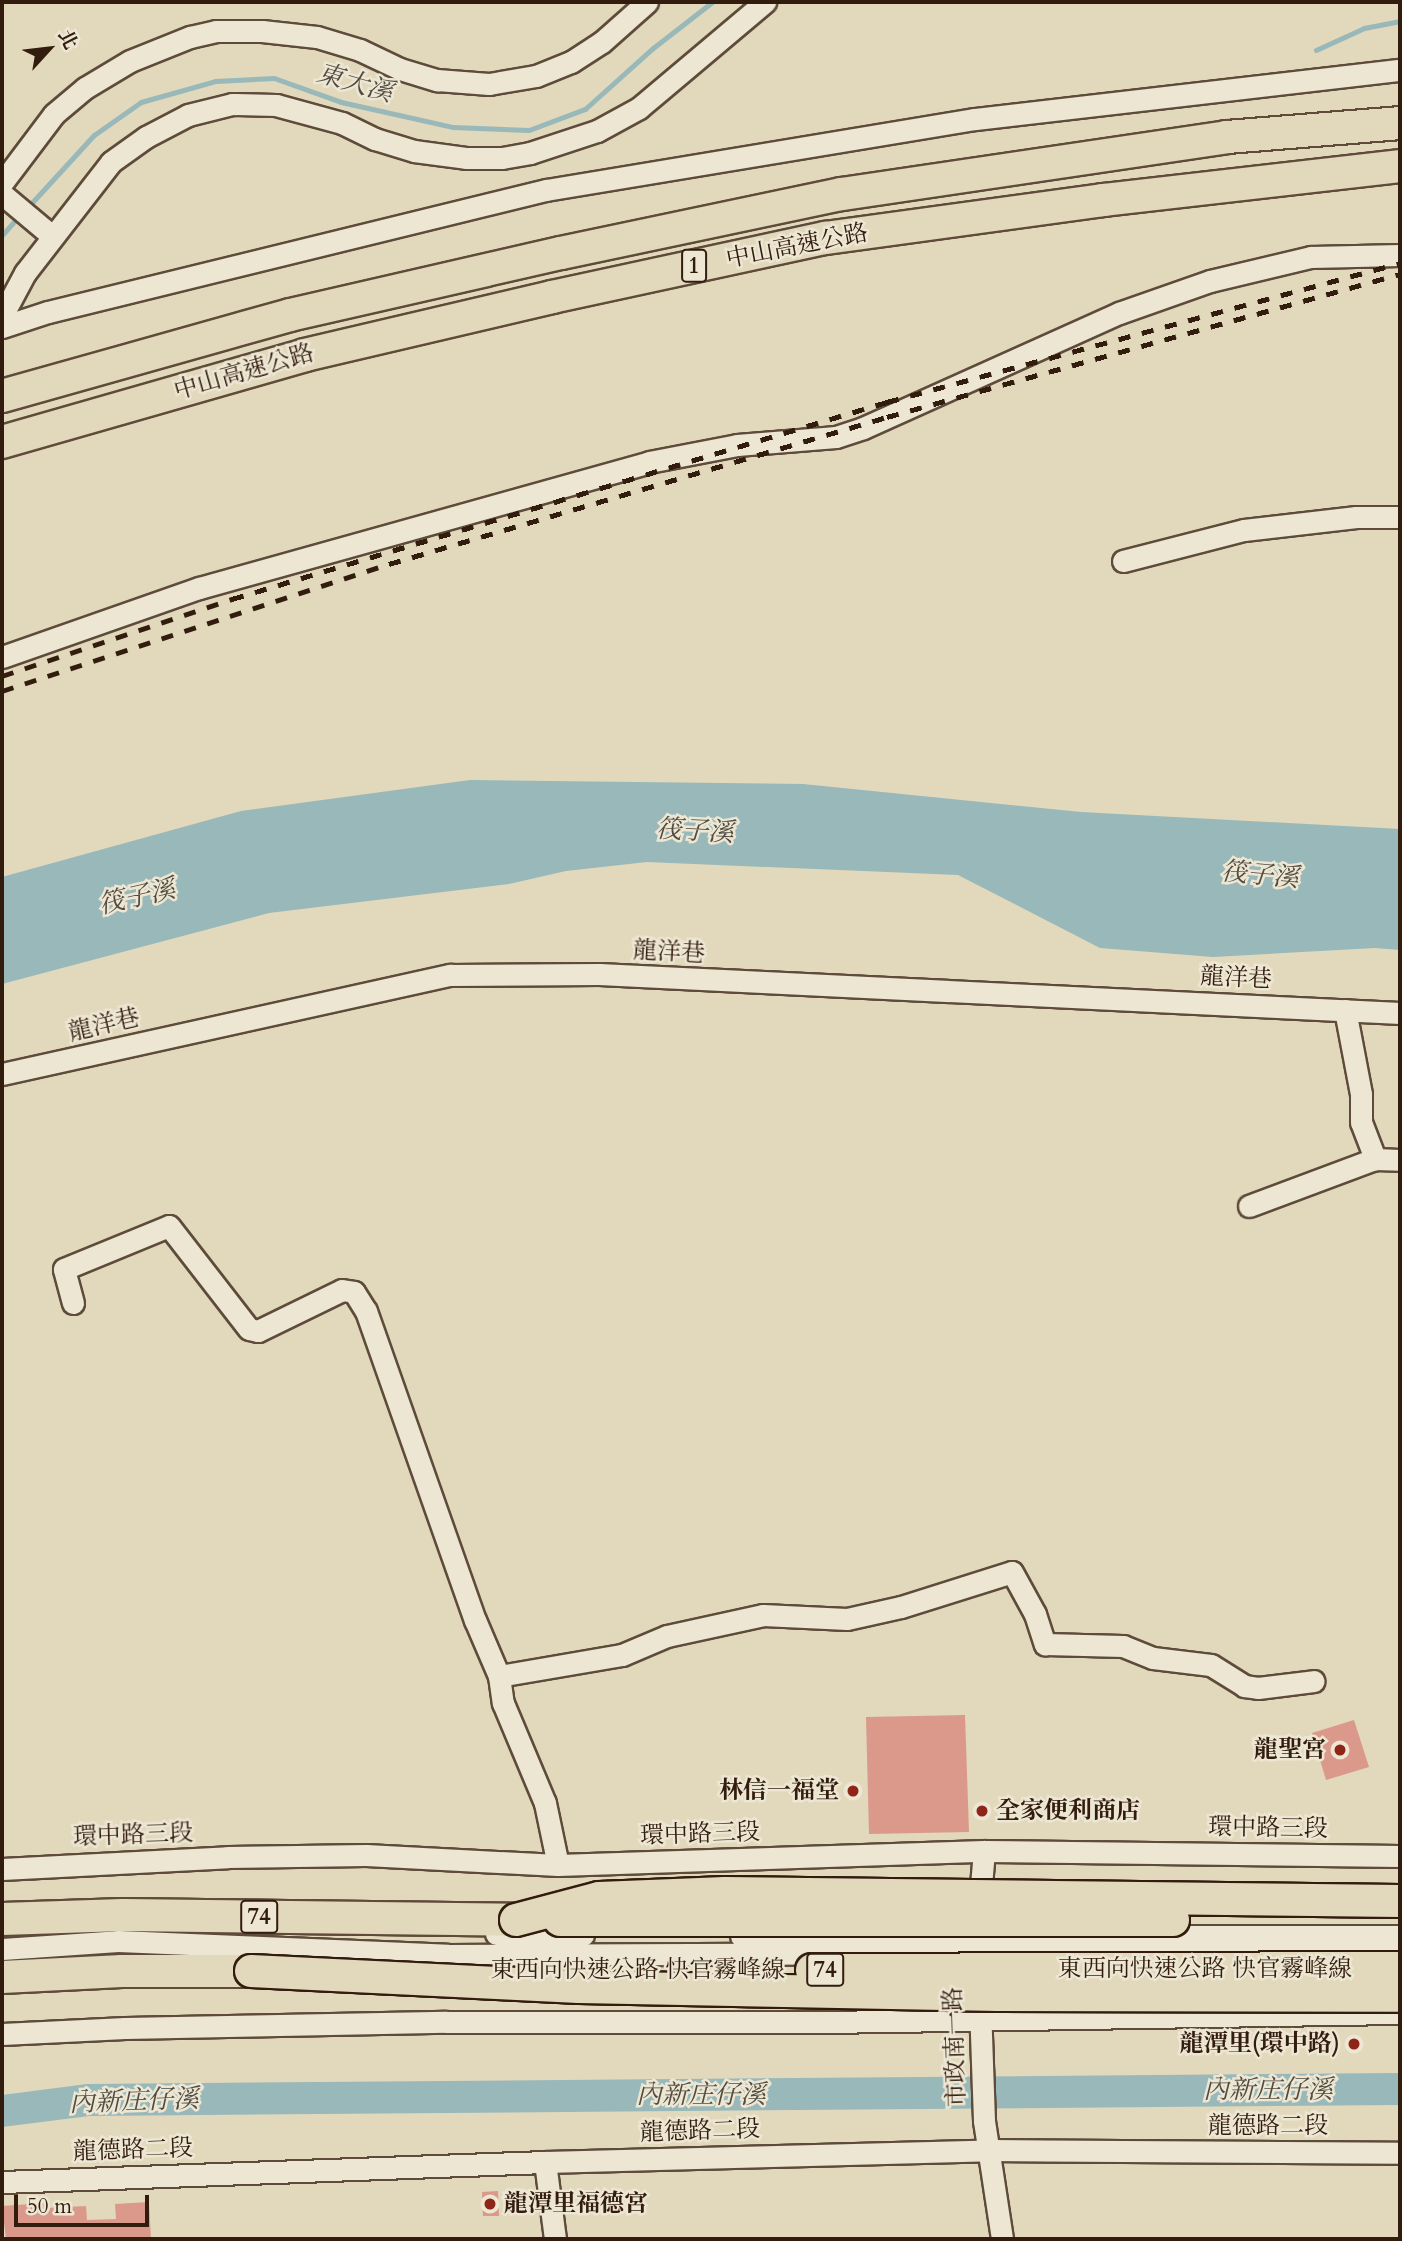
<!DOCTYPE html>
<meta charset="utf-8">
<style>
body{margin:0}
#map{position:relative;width:1402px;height:2241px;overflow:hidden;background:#e2d8bc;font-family:Cardo,"Noto Serif TC",serif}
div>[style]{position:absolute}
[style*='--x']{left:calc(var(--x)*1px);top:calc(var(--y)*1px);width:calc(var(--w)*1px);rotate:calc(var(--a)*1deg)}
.water>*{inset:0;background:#98b8b9}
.stream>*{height:5px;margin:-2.5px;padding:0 2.5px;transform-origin:2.5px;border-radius:2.5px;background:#98b8b9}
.river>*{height:32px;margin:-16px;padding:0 16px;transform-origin:16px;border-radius:16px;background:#98b8b9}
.building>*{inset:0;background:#da998b}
.roads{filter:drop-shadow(2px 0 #5e4b3a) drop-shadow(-2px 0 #5e4b3a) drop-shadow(0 2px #5e4b3a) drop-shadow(0 -2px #5e4b3a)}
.minor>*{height:21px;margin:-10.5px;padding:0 10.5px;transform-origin:10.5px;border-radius:10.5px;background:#ece6d3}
.highway>*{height:32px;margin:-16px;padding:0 16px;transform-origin:16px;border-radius:16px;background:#e2d8bc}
.rail>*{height:5px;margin-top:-2.5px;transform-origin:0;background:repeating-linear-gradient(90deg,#321c0e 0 12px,transparent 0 24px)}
.bridges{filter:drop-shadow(2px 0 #321c0e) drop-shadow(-2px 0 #321c0e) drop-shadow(0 2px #321c0e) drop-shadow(0 -2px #321c0e)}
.highway-bridge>*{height:32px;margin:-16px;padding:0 16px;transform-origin:16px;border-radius:16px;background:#e2d8bc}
.dots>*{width:19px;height:19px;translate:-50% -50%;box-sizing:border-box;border:4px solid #ece6d3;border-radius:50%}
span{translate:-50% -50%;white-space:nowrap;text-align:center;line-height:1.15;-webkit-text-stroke:5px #ece6d3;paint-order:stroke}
.shield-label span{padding:2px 5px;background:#ece6d3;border:2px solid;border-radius:5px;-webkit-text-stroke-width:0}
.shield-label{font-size:23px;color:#321c0e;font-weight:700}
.street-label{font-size:24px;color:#321c0e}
.poi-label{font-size:24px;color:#321c0e;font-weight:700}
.right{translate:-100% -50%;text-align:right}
.left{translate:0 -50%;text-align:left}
.water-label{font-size:26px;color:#514b41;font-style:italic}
.frame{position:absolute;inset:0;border:4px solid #321c0e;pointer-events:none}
.north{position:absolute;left:14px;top:14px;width:70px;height:70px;-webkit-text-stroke:5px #ece6d3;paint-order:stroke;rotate:63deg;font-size:19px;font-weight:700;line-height:28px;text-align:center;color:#321c0e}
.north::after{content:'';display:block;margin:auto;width:24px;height:32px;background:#321c0e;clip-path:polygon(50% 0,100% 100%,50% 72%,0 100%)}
.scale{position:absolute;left:14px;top:2195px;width:135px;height:32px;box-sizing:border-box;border:4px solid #321c0e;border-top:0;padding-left:9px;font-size:21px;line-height:24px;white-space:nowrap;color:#321c0e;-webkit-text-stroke:5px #ece6d3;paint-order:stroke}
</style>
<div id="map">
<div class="water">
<i style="clip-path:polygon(470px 780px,803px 784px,1081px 812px,1400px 829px,1400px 950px,1375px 948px,1213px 957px,1100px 948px,958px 875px,647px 862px,566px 871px,509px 884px,269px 913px,2px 984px,2px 877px,241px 811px)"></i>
</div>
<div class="stream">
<i style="--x:1316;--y:50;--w:53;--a:-24.6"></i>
<i style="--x:1364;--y:28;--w:37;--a:-11"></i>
<i style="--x:27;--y:208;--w:99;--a:-47.5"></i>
<i style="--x:94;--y:135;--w:57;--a:-35.1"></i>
<i style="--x:141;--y:102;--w:77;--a:-15.8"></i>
<i style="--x:215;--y:81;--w:59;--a:-2.9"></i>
<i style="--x:274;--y:78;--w:71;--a:19.7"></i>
<i style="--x:341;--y:102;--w:115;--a:12.6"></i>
<i style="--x:453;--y:127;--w:76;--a:2.3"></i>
<i style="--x:529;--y:130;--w:60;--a:-20.6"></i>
<i style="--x:585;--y:109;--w:91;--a:-41.9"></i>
<i style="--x:653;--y:48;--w:75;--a:-37.9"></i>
<i style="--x:2;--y:235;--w:27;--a:-48"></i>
</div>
<div class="river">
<i style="--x:2;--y:2111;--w:88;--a:-7.2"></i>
<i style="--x:89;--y:2100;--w:1311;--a:-0.48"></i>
</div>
<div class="building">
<i style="clip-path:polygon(965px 1715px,969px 1832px,869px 1834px,866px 1717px)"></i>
<i style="clip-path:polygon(1354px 1720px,1369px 1767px,1326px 1780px,1312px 1733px)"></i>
<i style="clip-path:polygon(498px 2191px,499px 2216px,483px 2216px,482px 2192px)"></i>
<i style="clip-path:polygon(149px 2202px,151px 2239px,6px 2239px,2px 2206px,44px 2203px,45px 2208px,86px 2206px,87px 2220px,116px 2219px,115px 2204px)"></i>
</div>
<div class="roads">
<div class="minor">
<i style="--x:2;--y:183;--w:86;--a:-53"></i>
<i style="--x:54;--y:114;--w:40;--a:-40"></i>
<i style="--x:85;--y:88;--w:52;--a:-31"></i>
<i style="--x:130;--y:61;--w:65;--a:-21.8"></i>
<i style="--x:190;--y:37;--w:27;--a:-13"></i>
<i style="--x:216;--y:31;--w:46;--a:0"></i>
<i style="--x:262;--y:31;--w:55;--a:6.2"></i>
<i style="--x:317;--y:37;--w:45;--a:16.8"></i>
<i style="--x:360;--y:50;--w:44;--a:25.4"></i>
<i style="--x:400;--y:69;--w:39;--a:17"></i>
<i style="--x:437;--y:80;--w:52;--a:4.4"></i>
<i style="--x:489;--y:84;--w:48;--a:-9.7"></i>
<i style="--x:536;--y:76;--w:38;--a:-22"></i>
<i style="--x:571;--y:62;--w:37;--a:-33"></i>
<i style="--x:602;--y:42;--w:60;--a:-41.6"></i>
<i style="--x:2;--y:194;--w:65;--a:40"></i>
<i style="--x:2;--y:316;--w:49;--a:-61.9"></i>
<i style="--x:25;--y:273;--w:140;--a:-52.2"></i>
<i style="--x:111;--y:162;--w:43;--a:-35.5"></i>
<i style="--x:146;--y:137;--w:47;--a:-27.6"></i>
<i style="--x:188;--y:115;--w:45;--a:-14"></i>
<i style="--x:232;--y:104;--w:44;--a:1.3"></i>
<i style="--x:276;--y:105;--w:68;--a:15.3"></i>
<i style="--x:342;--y:123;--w:37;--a:26"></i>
<i style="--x:375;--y:139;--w:41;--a:17.1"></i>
<i style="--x:414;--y:151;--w:52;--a:7.7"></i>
<i style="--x:466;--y:158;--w:36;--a:0"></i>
<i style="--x:502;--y:158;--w:28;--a:-10"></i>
<i style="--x:530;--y:153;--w:71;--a:-18.2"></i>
<i style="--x:597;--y:131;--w:48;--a:-28.7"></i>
<i style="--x:639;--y:108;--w:165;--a:-40.1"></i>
<i style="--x:2;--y:327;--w:48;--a:-18.1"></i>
<i style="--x:48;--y:312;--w:513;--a:-13.77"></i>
<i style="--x:546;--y:190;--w:435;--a:-9.4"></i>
<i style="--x:975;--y:119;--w:428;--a:-6.6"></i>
<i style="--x:1123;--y:561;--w:125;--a:-14.4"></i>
<i style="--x:1244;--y:530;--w:113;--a:-6.6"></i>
<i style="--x:1356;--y:517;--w:44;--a:0"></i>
<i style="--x:2;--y:657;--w:209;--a:-19.3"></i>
<i style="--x:199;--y:588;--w:467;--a:-15.6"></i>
<i style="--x:649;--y:462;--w:90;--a:-10.9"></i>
<i style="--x:737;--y:445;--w:99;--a:-4.6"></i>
<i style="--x:836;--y:437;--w:28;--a:-18"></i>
<i style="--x:863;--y:428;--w:281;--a:-24.2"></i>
<i style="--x:1119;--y:313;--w:96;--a:-19.4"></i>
<i style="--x:1210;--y:281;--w:104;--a:-13.4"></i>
<i style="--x:1311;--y:257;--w:89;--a:-1.3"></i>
<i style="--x:1345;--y:1010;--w:86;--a:79.2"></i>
<i style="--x:1361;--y:1094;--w:28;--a:90"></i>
<i style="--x:1361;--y:1122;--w:40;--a:69"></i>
<i style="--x:1375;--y:1159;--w:25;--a:2"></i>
<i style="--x:2;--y:1074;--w:459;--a:-12.5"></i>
<i style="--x:450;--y:975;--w:149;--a:-0.4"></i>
<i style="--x:599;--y:974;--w:802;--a:2.79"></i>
<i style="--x:1249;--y:1206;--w:134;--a:-20.5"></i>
<i style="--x:73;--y:1303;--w:35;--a:-105"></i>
<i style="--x:64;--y:1269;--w:113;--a:-22.3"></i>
<i style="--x:169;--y:1226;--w:130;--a:52.2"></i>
<i style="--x:249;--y:1329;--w:9;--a:13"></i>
<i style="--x:258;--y:1331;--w:93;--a:-26"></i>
<i style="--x:342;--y:1290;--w:12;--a:9"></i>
<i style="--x:354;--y:1292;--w:22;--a:58"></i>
<i style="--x:366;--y:1311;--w:328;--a:70.6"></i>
<i style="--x:475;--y:1620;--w:61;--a:66.8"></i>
<i style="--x:499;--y:1676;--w:27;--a:82"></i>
<i style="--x:503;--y:1703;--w:108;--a:67.2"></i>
<i style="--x:545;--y:1803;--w:63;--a:78.2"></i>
<i style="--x:499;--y:1676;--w:125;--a:-9.7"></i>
<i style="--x:622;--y:1655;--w:49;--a:-22.9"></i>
<i style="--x:667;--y:1636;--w:98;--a:-12.3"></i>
<i style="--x:763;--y:1615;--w:84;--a:2.7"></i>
<i style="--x:847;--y:1619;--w:55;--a:-12.5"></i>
<i style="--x:901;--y:1607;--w:116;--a:-17.5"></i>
<i style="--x:1012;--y:1572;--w:48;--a:61.3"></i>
<i style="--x:1035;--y:1614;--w:32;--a:72"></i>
<i style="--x:1045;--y:1644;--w:78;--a:1.5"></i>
<i style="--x:1123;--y:1646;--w:32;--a:22"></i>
<i style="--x:1153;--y:1658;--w:58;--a:6.9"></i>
<i style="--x:1211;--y:1665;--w:39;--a:32"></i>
<i style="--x:1244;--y:1686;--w:14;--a:8"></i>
<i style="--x:1258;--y:1688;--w:56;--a:-7.1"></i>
<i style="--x:2;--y:1869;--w:226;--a:-3"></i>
<i style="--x:228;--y:1857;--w:138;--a:-0.8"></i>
<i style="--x:366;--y:1855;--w:192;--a:3"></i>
<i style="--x:558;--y:1865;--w:426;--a:-1.9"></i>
<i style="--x:984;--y:1851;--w:416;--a:0.7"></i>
<i style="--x:979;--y:1908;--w:57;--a:-85"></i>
<i style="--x:496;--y:1934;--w:87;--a:0.7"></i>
<i style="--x:741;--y:1936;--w:659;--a:0"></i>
<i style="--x:2;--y:1949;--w:116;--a:-3.9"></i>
<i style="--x:118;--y:1941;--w:330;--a:2.4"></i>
<i style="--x:448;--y:1955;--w:952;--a:-0.24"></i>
<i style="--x:980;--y:2006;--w:115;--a:88"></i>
<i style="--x:984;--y:2121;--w:119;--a:81.3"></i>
<i style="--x:2;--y:2034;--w:123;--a:-2.8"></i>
<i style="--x:125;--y:2028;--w:321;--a:-1.1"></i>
<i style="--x:446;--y:2022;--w:379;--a:0"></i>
<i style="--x:825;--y:2022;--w:575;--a:-0.9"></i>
<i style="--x:545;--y:2162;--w:78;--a:82.6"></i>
<i style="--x:2;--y:2182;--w:543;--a:-2.11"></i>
<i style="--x:545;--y:2162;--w:444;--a:-1.5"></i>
<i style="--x:989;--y:2150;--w:411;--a:0.4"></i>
</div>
<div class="highway">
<i style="--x:2;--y:396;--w:299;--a:-15.7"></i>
<i style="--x:290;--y:315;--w:278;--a:-12.9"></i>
<i style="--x:561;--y:253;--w:287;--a:-11.9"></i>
<i style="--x:842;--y:194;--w:389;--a:-8.4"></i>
<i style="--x:1227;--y:137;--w:174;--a:-4.6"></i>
<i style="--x:2;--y:442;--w:315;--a:-16"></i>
<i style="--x:305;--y:355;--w:254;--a:-13.2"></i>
<i style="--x:552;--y:297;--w:280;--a:-12.2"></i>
<i style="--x:826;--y:238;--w:280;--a:-7.8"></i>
<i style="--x:1103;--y:200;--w:299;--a:-6.5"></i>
<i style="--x:2;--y:1919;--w:121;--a:-1.9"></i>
<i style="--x:123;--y:1915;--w:393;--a:0.7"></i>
<i style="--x:2;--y:1977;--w:120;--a:-2.9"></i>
<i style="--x:122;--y:1971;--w:129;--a:0"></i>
</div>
</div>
<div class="rail">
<i style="--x:2;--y:676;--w:243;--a:-18.5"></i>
<i style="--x:232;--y:599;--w:684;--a:-16.74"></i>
<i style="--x:887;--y:402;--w:531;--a:-15.16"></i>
<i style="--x:2;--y:691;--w:407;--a:-18.2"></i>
<i style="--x:389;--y:564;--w:519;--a:-16.45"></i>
<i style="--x:887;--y:417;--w:533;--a:-15.58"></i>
</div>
<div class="bridges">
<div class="highway-bridge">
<i style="--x:516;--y:1920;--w:86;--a:-14.8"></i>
<i style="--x:599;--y:1898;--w:126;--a:-2.3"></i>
<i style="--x:725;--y:1893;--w:675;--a:0.68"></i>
<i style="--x:560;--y:1920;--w:613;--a:0"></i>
<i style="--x:812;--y:1970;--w:588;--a:-0.19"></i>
<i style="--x:251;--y:1971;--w:328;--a:2.8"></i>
<i style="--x:579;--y:1987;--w:419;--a:1.1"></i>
<i style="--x:998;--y:1995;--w:402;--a:0.1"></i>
</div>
</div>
<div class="dots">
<i style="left:1340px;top:1750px;background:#8f2418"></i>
<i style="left:853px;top:1791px;background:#8f2418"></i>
<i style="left:982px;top:1811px;background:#8f2418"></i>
<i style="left:1354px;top:2044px;background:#8f2418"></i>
<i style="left:490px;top:2204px;background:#8f2418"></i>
</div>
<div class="shield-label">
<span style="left:694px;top:266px">1</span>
<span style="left:259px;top:1917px">74</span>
<span style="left:825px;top:1970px">74</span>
</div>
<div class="street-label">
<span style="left:797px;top:246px;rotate:-11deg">中山高速公路</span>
<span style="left:244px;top:372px;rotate:-16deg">中山高速公路</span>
<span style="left:669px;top:952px;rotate:3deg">龍洋巷</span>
<span style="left:1236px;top:978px;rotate:3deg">龍洋巷</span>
<span style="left:104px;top:1025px;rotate:-13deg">龍洋巷</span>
<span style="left:1268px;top:1828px;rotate:1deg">環中路三段</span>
<span style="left:700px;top:1834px;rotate:-2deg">環中路三段</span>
<span style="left:133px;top:1835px;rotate:-2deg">環中路三段</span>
<span style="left:1205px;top:1969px">東西向快速公路 快官霧峰線</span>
<span style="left:638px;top:1970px">東西向快速公路 快官霧峰線</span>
<span style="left:955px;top:2047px;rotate:-92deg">市政南一路</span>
<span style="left:1268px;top:2126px">龍德路二段</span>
<span style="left:700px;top:2131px;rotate:-2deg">龍德路二段</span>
<span style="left:133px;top:2150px;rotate:-2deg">龍德路二段</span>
</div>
<div class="poi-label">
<span class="right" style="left:1326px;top:1750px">龍聖宮</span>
<span class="right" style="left:839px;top:1791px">林信一福堂</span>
<span class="left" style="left:996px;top:1811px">全家便利商店</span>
<span class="right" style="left:1340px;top:2044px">龍潭里(環中路)</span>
<span class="left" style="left:504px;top:2204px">龍潭里福德宮</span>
</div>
<div class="water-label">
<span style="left:355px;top:83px;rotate:16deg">東大溪</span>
<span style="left:695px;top:831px;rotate:3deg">筏子溪</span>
<span style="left:1260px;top:875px;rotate:5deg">筏子溪</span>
<span style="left:137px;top:897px;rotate:-13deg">筏子溪</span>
<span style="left:1268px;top:2090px">內新庄仔溪</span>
<span style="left:701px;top:2095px">內新庄仔溪</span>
<span style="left:134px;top:2101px;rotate:-2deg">內新庄仔溪</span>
</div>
<div class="frame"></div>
<div class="north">北</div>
<div class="scale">50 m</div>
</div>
